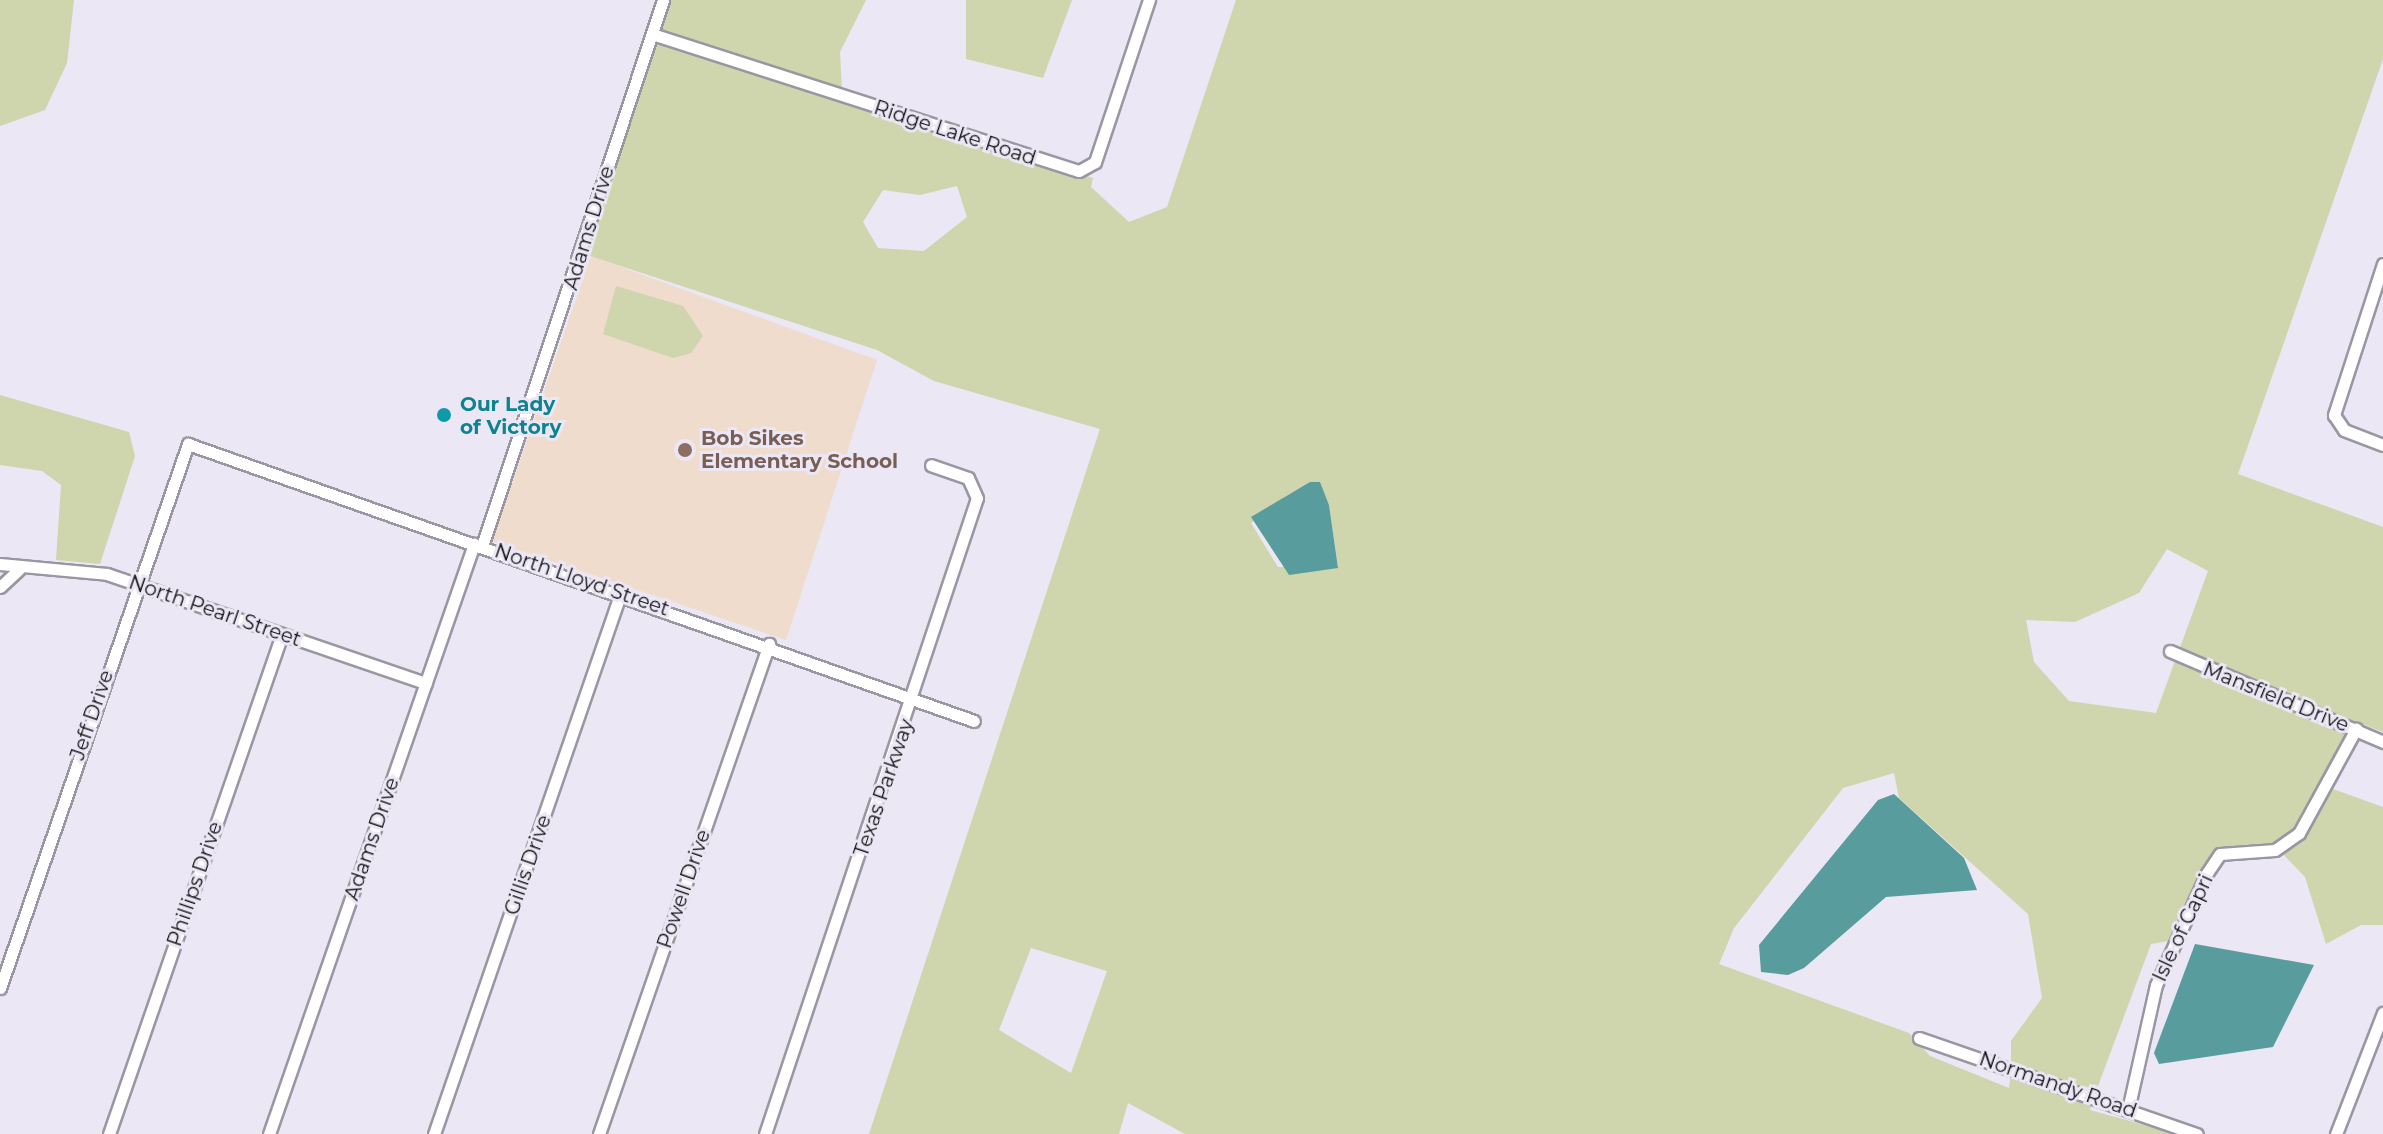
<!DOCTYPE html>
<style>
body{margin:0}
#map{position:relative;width:2383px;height:1134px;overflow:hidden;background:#ebe7f4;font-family:Montserrat,sans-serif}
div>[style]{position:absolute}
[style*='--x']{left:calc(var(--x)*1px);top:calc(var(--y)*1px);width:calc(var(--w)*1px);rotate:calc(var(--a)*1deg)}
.education>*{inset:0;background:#efdccc}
.green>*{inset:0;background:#cfd5ac}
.water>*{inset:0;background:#589c9d}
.roads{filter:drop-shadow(2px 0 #9a96a2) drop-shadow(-2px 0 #9a96a2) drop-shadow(0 2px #9a96a2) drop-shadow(0 -2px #9a96a2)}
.minor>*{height:11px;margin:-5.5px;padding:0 5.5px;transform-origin:5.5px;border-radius:5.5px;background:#fff}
.dots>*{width:22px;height:22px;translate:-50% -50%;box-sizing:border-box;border:4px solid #ebe7f4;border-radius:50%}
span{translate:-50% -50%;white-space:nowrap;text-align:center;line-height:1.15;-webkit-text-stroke:6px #ebe7f4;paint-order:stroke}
.street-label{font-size:20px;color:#121015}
.culture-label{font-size:20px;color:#0d838f;font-weight:700}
.left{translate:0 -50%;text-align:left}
.education-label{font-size:20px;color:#785e54;font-weight:700}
</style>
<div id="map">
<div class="education">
<i style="clip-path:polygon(591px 256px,877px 360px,786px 640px,492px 541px)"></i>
</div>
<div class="green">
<i style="clip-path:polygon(0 0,74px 0,67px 63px,45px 110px,0 126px)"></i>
<i style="clip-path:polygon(668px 0,866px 0,840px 52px,842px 91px,658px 32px)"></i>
<i style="clip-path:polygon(966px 0,1072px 0,1043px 78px,966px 59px)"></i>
<i style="clip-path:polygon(evenodd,1236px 0,2383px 0,2383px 59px,2238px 474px,2383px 527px,2383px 732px,2178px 653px,2208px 571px,2167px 549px,2139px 593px,2075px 622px,2026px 620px,2034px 662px,2069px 701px,2156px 713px,2175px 661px,2348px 730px,2297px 828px,2271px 846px,2218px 849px,2175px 940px,2151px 944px,2095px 1094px,2011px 1064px,2011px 1041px,2042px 998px,2028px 914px,1899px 798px,1894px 773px,1843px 788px,1734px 928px,1719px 964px,1909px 1033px,1930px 1056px,2009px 1088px,2011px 1073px,2092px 1102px,2090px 1110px,2177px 1134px,1185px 1134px,1128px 1103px,1119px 1134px,869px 1134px,1100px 429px,934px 381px,877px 350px,587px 255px,616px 161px,655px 40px,1093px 178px,1091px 187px,1129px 222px,1167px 207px,1236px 0,957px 186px,967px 217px,924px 251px,878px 248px,863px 222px,883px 190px,920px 195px,957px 186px,1236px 0,1310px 482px,1320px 482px,1329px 505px,1338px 567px,1278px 567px,1251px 523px,1310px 482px,1236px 0,1031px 948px,1107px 971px,1071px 1073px,999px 1030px,1031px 948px)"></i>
<i style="clip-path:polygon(616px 286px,683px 306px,703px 336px,691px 353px,673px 358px,603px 334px)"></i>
<i style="clip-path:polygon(0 395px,129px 432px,135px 456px,100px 564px,56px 560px,61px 485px,42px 471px,0 465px)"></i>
<i style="clip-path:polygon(2333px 789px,2383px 807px,2383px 925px,2361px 925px,2326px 944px,2305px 877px,2281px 852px,2303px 837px)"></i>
</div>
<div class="water">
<i style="clip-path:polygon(1310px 482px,1320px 482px,1329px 505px,1338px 568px,1289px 575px,1251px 517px)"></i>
<i style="clip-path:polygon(1894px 794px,1964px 858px,1977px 890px,1886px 897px,1804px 968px,1788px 975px,1761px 972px,1759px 945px,1878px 800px)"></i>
<i style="clip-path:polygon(2195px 944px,2314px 965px,2273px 1047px,2159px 1064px,2154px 1053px)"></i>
</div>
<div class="roads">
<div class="minor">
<i style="--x:652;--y:34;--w:448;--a:17.8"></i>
<i style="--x:1079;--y:171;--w:18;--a:-29"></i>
<i style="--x:1095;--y:162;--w:171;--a:-71.6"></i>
<i style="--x:2383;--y:264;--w:159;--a:108"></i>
<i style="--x:2334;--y:415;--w:18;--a:56"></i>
<i style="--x:2344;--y:430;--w:42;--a:21"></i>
<i style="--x:482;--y:546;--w:575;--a:-71.66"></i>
<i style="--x:0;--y:564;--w:107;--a:5.3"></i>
<i style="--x:107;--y:574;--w:337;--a:18.9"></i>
<i style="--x:0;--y:587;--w:26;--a:-43"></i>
<i style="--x:2170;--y:651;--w:232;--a:23.1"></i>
<i style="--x:0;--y:988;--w:576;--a:-70.94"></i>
<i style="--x:188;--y:444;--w:833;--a:19.41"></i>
<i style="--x:1919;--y:1038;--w:294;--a:19.1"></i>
<i style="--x:2128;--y:1110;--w:128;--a:-77.4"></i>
<i style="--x:2156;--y:985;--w:123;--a:-65.5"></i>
<i style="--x:2207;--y:873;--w:23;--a:-56"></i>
<i style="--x:2220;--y:854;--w:55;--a:-4.2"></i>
<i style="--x:2275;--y:850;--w:29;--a:-35"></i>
<i style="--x:2299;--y:833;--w:119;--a:-61.3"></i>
<i style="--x:109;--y:1134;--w:529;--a:-70.91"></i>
<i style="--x:269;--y:1134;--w:625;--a:-70.84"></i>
<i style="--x:434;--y:1134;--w:570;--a:-70.96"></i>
<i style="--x:599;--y:1134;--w:519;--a:-70.87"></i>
<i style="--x:765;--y:1134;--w:670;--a:-71.57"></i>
<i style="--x:977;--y:498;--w:22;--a:-114"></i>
<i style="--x:968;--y:478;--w:39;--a:-161"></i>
<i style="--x:2336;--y:1134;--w:130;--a:-68.8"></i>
</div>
</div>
<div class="dots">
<i style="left:444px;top:415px;background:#0f9aa8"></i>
<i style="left:685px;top:450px;background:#8d6e63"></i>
</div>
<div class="street-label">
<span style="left:955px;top:133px;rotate:18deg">Ridge Lake Road</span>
<span style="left:589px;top:228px;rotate:-73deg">Adams Drive</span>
<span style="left:582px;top:580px;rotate:19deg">North Lloyd Street</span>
<span style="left:215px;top:611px;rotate:19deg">North Pearl Street</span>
<span style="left:2276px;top:697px;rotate:22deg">Mansfield Drive</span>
<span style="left:92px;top:715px;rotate:-71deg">Jeff Drive</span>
<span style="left:884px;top:788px;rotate:-71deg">Texas Parkway</span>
<span style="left:372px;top:839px;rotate:-71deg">Adams Drive</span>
<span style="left:528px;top:865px;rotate:-71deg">Gillis Drive</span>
<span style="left:195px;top:884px;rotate:-71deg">Phillips Drive</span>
<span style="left:684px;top:889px;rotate:-71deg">Powell Drive</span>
<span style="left:2183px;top:928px;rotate:-65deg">Isle of Capri</span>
<span style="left:2058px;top:1085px;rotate:19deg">Normandy Road</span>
</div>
<div class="culture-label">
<span class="left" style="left:460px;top:416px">Our Lady<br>of Victory</span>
</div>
<div class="education-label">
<span class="left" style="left:701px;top:450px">Bob Sikes<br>Elementary School</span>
</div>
</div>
